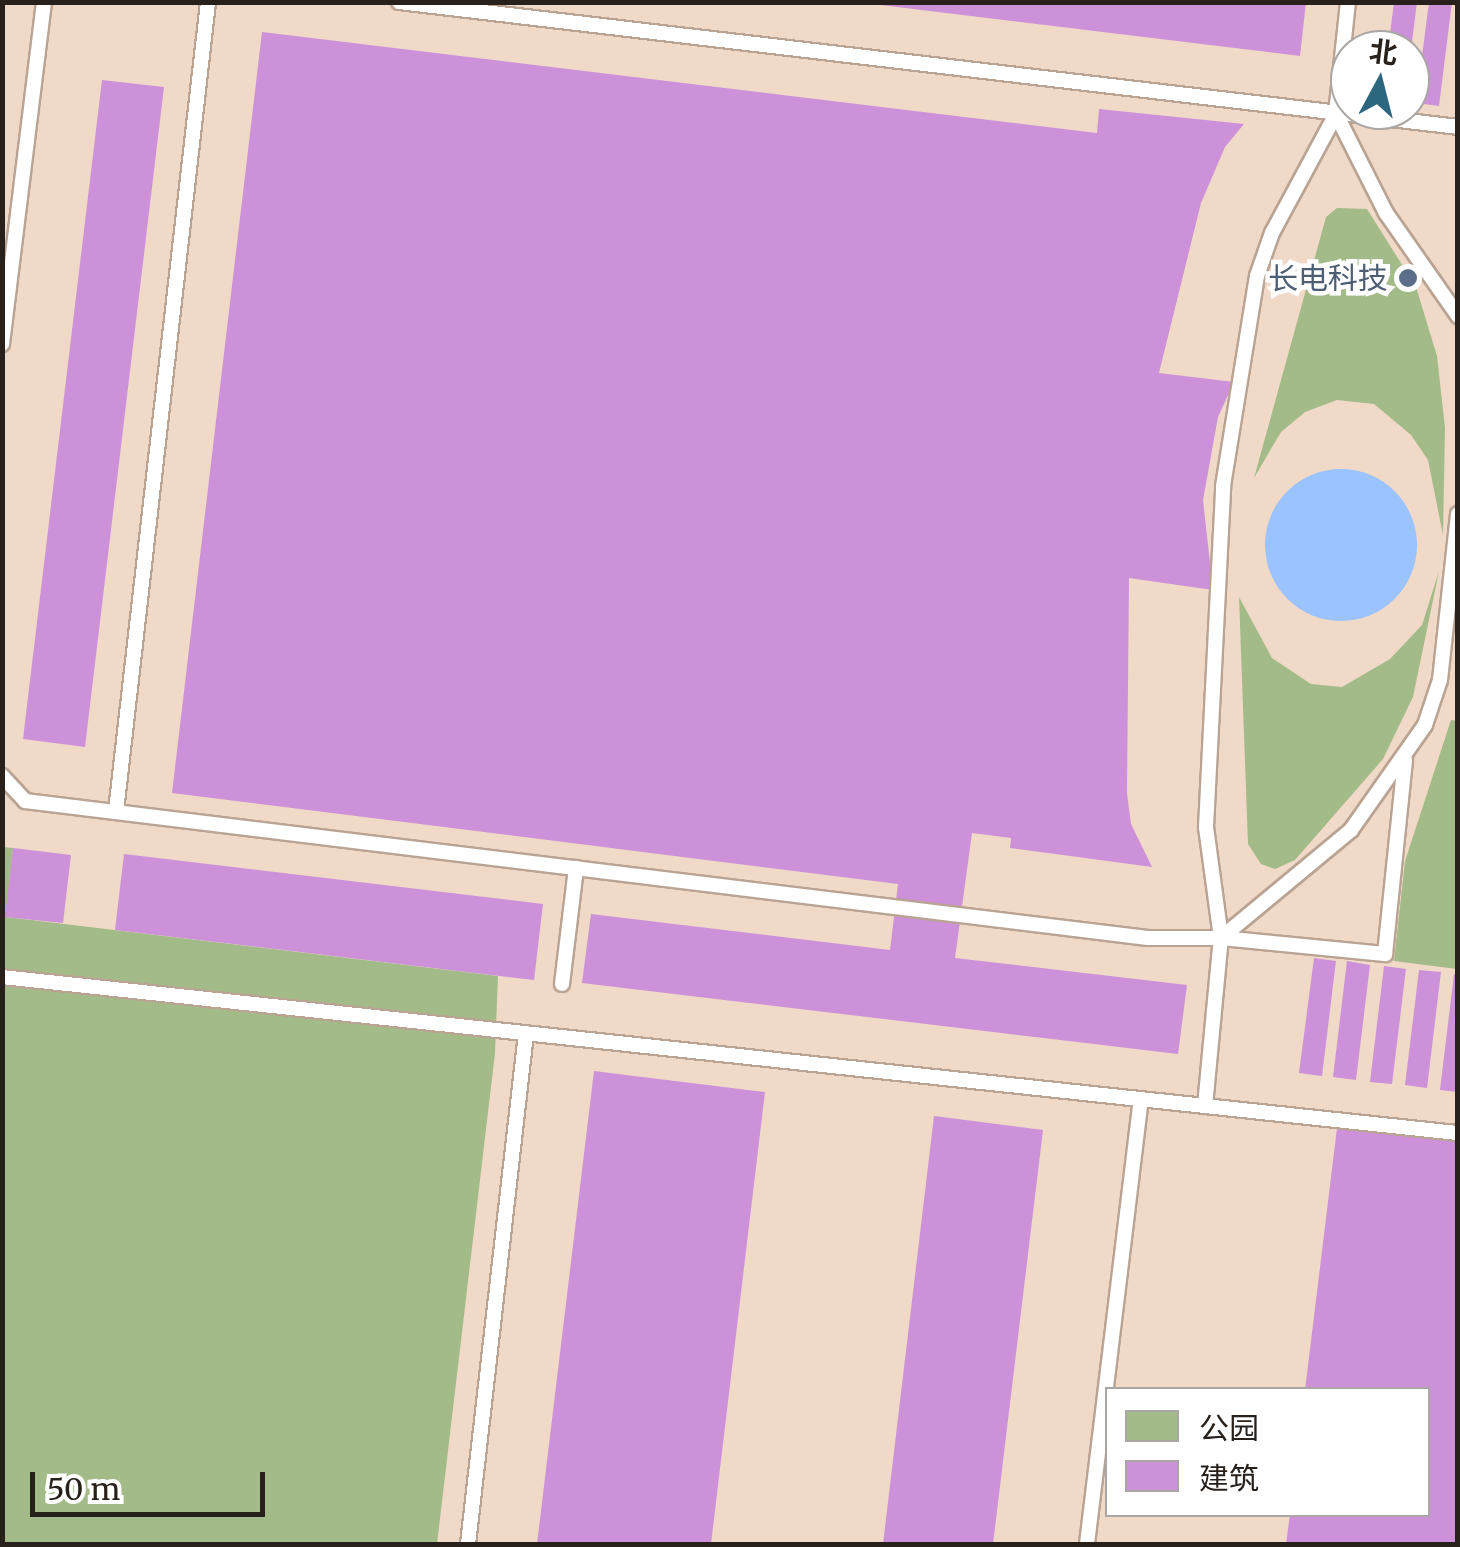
<!DOCTYPE html>
<meta charset="utf-8">
<style>
body{margin:0}
#map{position:relative;width:1460px;height:1547px;overflow:hidden;background:#f1d9c8;font-family:Merriweather,"Noto Sans SC",serif}
div>[style]{position:absolute}
[style*='--x']{left:calc(var(--x)*1px);top:calc(var(--y)*1px);width:calc(var(--w)*1px);rotate:calc(var(--a)*1deg)}
.green>*{inset:0;background:#a2bb88}
.water>*{inset:0;background:#9ac3ff}
.round{border-radius:50%}
.building>*{inset:0;background:#cc91d9}
.roads{filter:drop-shadow(2px 0 #b9a393) drop-shadow(-2px 0 #b9a393) drop-shadow(0 2px #b9a393) drop-shadow(0 -2px #b9a393)}
.service>*{height:14px;margin:-7px;padding:0 7px;transform-origin:7px;border-radius:7px;background:#fff}
.dots>*{width:28px;height:28px;translate:-50% -50%;box-sizing:border-box;border:5px solid #fff;border-radius:50%}
span{translate:-50% -50%;white-space:nowrap;text-align:center;line-height:1.15;-webkit-text-stroke:9px #fff;paint-order:stroke}
.service-label{font-size:30px;color:#4e5e75}
.right{translate:-100% -50%;text-align:right}
.frame{position:absolute;inset:0;border:5px solid #28201a;pointer-events:none}
.legend{position:absolute;left:1105px;top:1387px;width:325px;height:130px;box-sizing:border-box;background:#fff;border:2px solid #a9a6a3;margin:0;padding:12px 18px;list-style:none;font-size:30px;color:#28201a}
.legend li{display:flex;align-items:center;gap:20px;height:50px}
.legend b{width:50px;border:2px solid #a9a6a3}
.north{position:absolute;left:1330px;top:30px;width:100px;height:100px;box-sizing:border-box;background:#fff;border:2px solid #a9a6a3;border-radius:50%;rotate:7deg;font-size:28px;font-weight:700;line-height:40px;text-align:center;color:#28201a}
.north::after{content:'';display:block;margin:auto;width:35px;height:45px;background:#2d667f;clip-path:polygon(50% 0,100% 100%,50% 72%,0 100%)}
.scale{position:absolute;left:30px;top:1472px;width:235px;height:45px;box-sizing:border-box;border:5px solid #28201a;border-top:0;padding-left:12px;font-size:30px;line-height:35px;white-space:nowrap;color:#28201a;-webkit-text-stroke:8px #fff;paint-order:stroke}
</style>
<div id="map">
<div class="green">
<i style="clip-path:polygon(1337px 208px,1367px 209px,1416px 287px,1437px 356px,1445px 428px,1443px 535px,1428px 460px,1411px 435px,1374px 404px,1337px 400px,1305px 412px,1281px 432px,1254px 478px,1326px 217px)"></i>
<i style="clip-path:polygon(1439px 571px,1413px 697px,1383px 759px,1295px 860px,1275px 869px,1261px 864px,1248px 844px,1239px 597px,1272px 658px,1311px 684px,1342px 687px,1390px 659px,1422px 625px)"></i>
<i style="clip-path:polygon(1451px 720px,1458px 721px,1457px 969px,1394px 961px,1405px 861px)"></i>
<i style="clip-path:polygon(3px 847px,13px 848px,6px 917px,498px 976px,495px 1053px,437px 1544px,3px 1544px)"></i>
</div>
<div class="water">
<i class="round" style="left:1265px;top:469px;width:152px;height:152px"></i>
</div>
<div class="building">
<i style="clip-path:polygon(856px 2px,1306px 2px,1300px 56px)"></i>
<i style="clip-path:polygon(1394px 2px,1417px 2px,1411px 50px,1388px 50px)"></i>
<i style="clip-path:polygon(1429px 2px,1452px 2px,1439px 106px,1416px 103px)"></i>
<i style="clip-path:polygon(262px 32px,1097px 133px,1099px 109px,1244px 124px,1225px 147px,1201px 203px,1159px 373px,1234px 382px,1218px 417px,1203px 500px,1213px 590px,1129px 578px,1127px 793px,1131px 824px,1152px 867px,1010px 848px,1011px 838px,972px 833px,955px 958px,1187px 985px,1178px 1054px,582px 983px,591px 914px,890px 950px,898px 884px,172px 793px)"></i>
<i style="clip-path:polygon(102px 80px,164px 87px,85px 747px,23px 739px)"></i>
<i style="clip-path:polygon(13px 848px,71px 855px,63px 923px,5px 917px)"></i>
<i style="clip-path:polygon(124px 854px,543px 904px,534px 980px,115px 930px)"></i>
<i style="clip-path:polygon(1314px 958px,1336px 961px,1322px 1076px,1299px 1073px)"></i>
<i style="clip-path:polygon(1347px 961px,1370px 965px,1356px 1080px,1333px 1077px)"></i>
<i style="clip-path:polygon(1384px 966px,1406px 969px,1392px 1084px,1370px 1082px)"></i>
<i style="clip-path:polygon(1419px 970px,1441px 972px,1427px 1088px,1405px 1085px)"></i>
<i style="clip-path:polygon(1454px 974px,1458px 975px,1458px 1092px,1440px 1090px)"></i>
<i style="clip-path:polygon(594px 1071px,765px 1092px,711px 1544px,537px 1544px)"></i>
<i style="clip-path:polygon(934px 1116px,1043px 1130px,993px 1544px,883px 1544px)"></i>
<i style="clip-path:polygon(1338px 1120px,1458px 1135px,1458px 1544px,1286px 1544px,1290px 1514px,1428px 1514px,1428px 1390px,1305px 1390px)"></i>
</div>
<div class="roads">
<div class="service">
<i style="--x:399;--y:2;--w:1066;--a:6.73"></i>
<i style="--x:1336;--y:114;--w:111;--a:63.2"></i>
<i style="--x:1386;--y:213;--w:126;--a:55"></i>
<i style="--x:2;--y:344;--w:345;--a:-83"></i>
<i style="--x:2;--y:776;--w:34;--a:47"></i>
<i style="--x:25;--y:801;--w:1131;--a:6.96"></i>
<i style="--x:1148;--y:938;--w:73;--a:0"></i>
<i style="--x:1221;--y:938;--w:112;--a:-97.7"></i>
<i style="--x:1206;--y:827;--w:341;--a:-87.1"></i>
<i style="--x:1223;--y:486;--w:213;--a:-80.8"></i>
<i style="--x:1257;--y:276;--w:46;--a:-70.8"></i>
<i style="--x:1272;--y:233;--w:135;--a:-61.7"></i>
<i style="--x:1336;--y:114;--w:113;--a:-83.9"></i>
<i style="--x:116;--y:811;--w:814;--a:-83.51"></i>
<i style="--x:1221;--y:938;--w:165;--a:5.6"></i>
<i style="--x:1385;--y:954;--w:195;--a:-84.1"></i>
<i style="--x:2;--y:977;--w:1464;--a:6.12"></i>
<i style="--x:562;--y:984;--w:117;--a:-83.1"></i>
<i style="--x:1205;--y:1106;--w:169;--a:-84.6"></i>
<i style="--x:1221;--y:938;--w:169;--a:-39.7"></i>
<i style="--x:1351;--y:830;--w:128;--a:-54.8"></i>
<i style="--x:1425;--y:725;--w:47;--a:-71.6"></i>
<i style="--x:1440;--y:680;--w:167;--a:-83.8"></i>
<i style="--x:468;--y:1544;--w:514;--a:-83.52"></i>
<i style="--x:1087;--y:1544;--w:448;--a:-83.1"></i>
</div>
</div>
<div class="dots">
<i style="left:1408px;top:278px;background:#5c6f8a"></i>
</div>
<div class="service-label">
<span class="right" style="left:1388px;top:278px">长电科技</span>
</div>
<div class="frame"></div>
<ul class="legend">
<li><b style="height:28px;background:#a2bb88"></b>公园</li>
<li><b style="height:28px;background:#cc91d9"></b>建筑</li>
</ul>
<div class="north">北</div>
<div class="scale">50 m</div>
</div>
